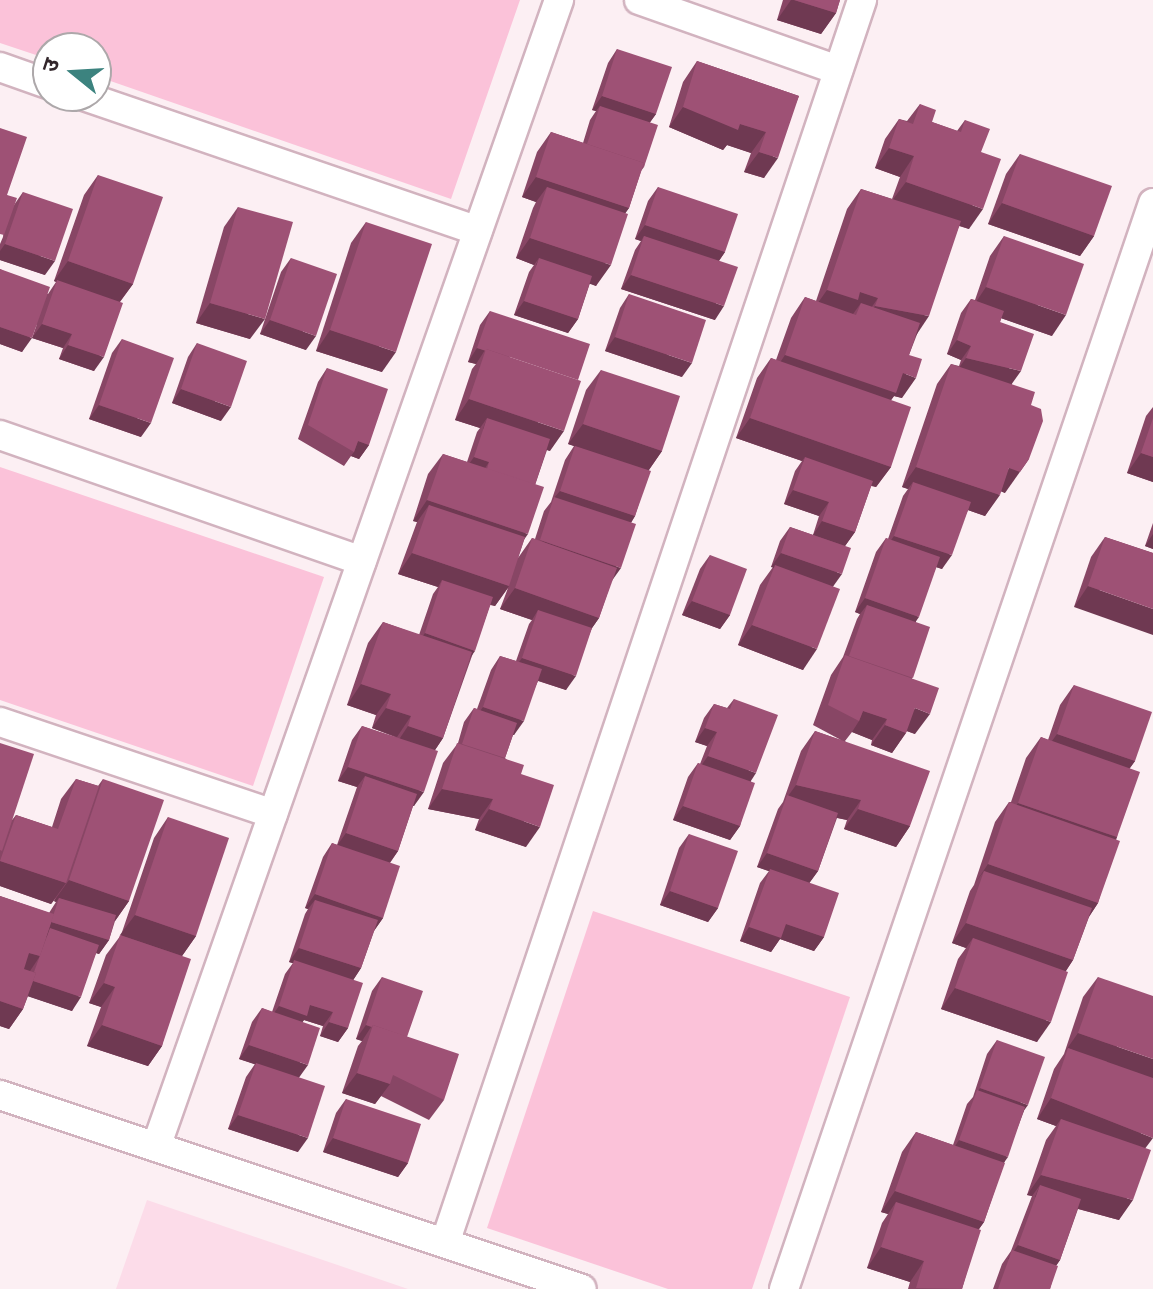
<!DOCTYPE html>
<meta charset="utf-8">
<style>
body{margin:0}
#map{position:relative;width:1153px;height:1289px;overflow:hidden;background:#fceff3;font-family:"Roboto Condensed","Noto Sans Devanagari",sans-serif}
div>[style]{position:absolute}
[style*='--x']{left:calc(var(--x)*1px);top:calc(var(--y)*1px);width:calc(var(--w)*1px);rotate:calc(var(--a)*1deg)}
.built>*{inset:0;background:#fcdce9}
.green>*{inset:0;background:#fbc2d9}
.roads{filter:drop-shadow(2px 0 #d2b3bf) drop-shadow(-2px 0 #d2b3bf) drop-shadow(0 2px #d2b3bf) drop-shadow(0 -2px #d2b3bf)}
.minor>*{height:28px;margin:-14px;padding:0 14px;transform-origin:14px;border-radius:14px;background:#fff}
.wall>*{inset:0;background:#884665}
.shaded-wall>*{inset:0;background:#6f3952}
.building>*{inset:0;background:#9e5175}
span{translate:-50% -50%;white-space:nowrap;text-align:center;line-height:1.15;-webkit-text-stroke:8px #fff;paint-order:stroke}
.north{position:absolute;left:32px;top:32px;width:80px;height:80px;box-sizing:border-box;background:#fff;border:2px solid #ada8aa;border-radius:50%;rotate:288deg;font-size:22px;font-weight:700;line-height:32px;text-align:center;color:#32262b}
.north::after{content:'';display:block;margin:auto;width:28px;height:36px;background:#3c837f;clip-path:polygon(50% 0,100% 100%,50% 72%,0 100%)}
</style>
<div id="map">
<div class="built">
<i style="clip-path:polygon(147px 1200px,408px 1289px,116px 1289px)"></i>
</div>
<div class="green">
<i style="clip-path:polygon(0 0,520px 0,451px 199px,96px 76px,96px 48px,48px 48px,48px 59px,0 43px)"></i>
<i style="clip-path:polygon(0 467px,324px 577px,253px 786px,0 700px)"></i>
<i style="clip-path:polygon(593px 911px,850px 997px,752px 1289px,668px 1289px,487px 1228px)"></i>
</div>
<div class="roads">
<div class="minor">
<i style="--x:639;--y:0;--w:211;--a:19.4"></i>
<i style="--x:0;--y:67;--w:51;--a:19.5"></i>
<i style="--x:84;--y:96;--w:416;--a:18.9"></i>
<i style="--x:0;--y:435;--w:383;--a:19.2"></i>
<i style="--x:0;--y:722;--w:288;--a:18.6"></i>
<i style="--x:0;--y:1095;--w:613;--a:18.43"></i>
<i style="--x:156;--y:1147;--w:1216;--a:-70.64"></i>
<i style="--x:445;--y:1243;--w:1311;--a:-71.45"></i>
<i style="--x:784;--y:1289;--w:1147;--a:-71.23"></i>
</div>
</div>
<div class="wall">
<i style="clip-path:polygon(783px 0,840px 0,836px 13px,821px 34px,777px 20px)"></i>
<i style="clip-path:polygon(617px 49px,656px 114px,650px 122px,644px 167px,641px 171px,629px 208px,625px 213px,596px 286px,590px 283px,578px 319px,568px 333px,514px 315px,529px 272px,534px 265px,516px 258px,533px 208px,536px 202px,522px 197px,537px 152px,551px 132px,583px 143px,590px 120px,596px 111px,592px 110px,608px 63px)"></i>
<i style="clip-path:polygon(697px 61px,799px 96px,764px 178px,744px 172px,751px 153px,727px 145px,723px 150px,669px 127px,683px 82px)"></i>
<i style="clip-path:polygon(920px 104px,932px 122px,957px 131px,965px 120px,981px 152px,969px 229px,959px 226px,909px 355px,902px 398px,894px 396px,891px 400px,891px 467px,876px 487px,871px 486px,855px 532px,845px 546px,833px 586px,803px 670px,738px 645px,760px 585px,773px 567px,771px 567px,780px 541px,790px 527px,813px 535px,819px 516px,784px 504px,795px 471px,802px 461px,736px 438px,757px 378px,771px 358px,776px 360px,791px 318px,805px 297px,816px 301px,847px 209px,861px 189px,892px 199px,900px 177px,875px 168px,885px 139px,899px 119px,907px 121px)"></i>
<i style="clip-path:polygon(1020px 154px,1094px 236px,1080px 256px,988px 224px,1006px 174px)"></i>
<i style="clip-path:polygon(98px 175px,133px 284px,120px 302px,94px 371px,59px 359px,63px 348px,32px 338px,37px 324px,22px 352px,0 344px,0 269px,48px 294px,56px 282px,54px 281px,84px 195px)"></i>
<i style="clip-path:polygon(658px 187px,725px 252px,719px 261px,715px 320px,621px 289px,635px 250px,641px 241px,635px 239px,648px 201px)"></i>
<i style="clip-path:polygon(23px 192px,45px 275px,0 260px,0 244px,3px 237px,7px 195px,14px 205px)"></i>
<i style="clip-path:polygon(238px 207px,250px 339px,196px 323px,224px 227px)"></i>
<i style="clip-path:polygon(366px 222px,382px 372px,316px 351px,351px 243px)"></i>
<i style="clip-path:polygon(1004px 236px,1052px 336px,1001px 318px,1000px 322px,1012px 385px,1005px 493px,1001px 491px,985px 516px,968px 510px,942px 569px,936px 567px,916px 621px,912px 679px,915px 734px,907px 731px,892px 753px,871px 745px,872px 740px,852px 732px,845px 741px,910px 826px,896px 847px,844px 829px,847px 820px,837px 818px,818px 871px,809px 883px,824px 937px,814px 951px,780px 939px,771px 952px,740px 941px,760px 883px,769px 871px,757px 867px,778px 809px,783px 802px,801px 751px,815px 731px,841px 740px,813px 725px,831px 675px,843px 657px,857px 619px,860px 614px,855px 612px,876px 552px,886px 538px,888px 539px,903px 496px,908px 489px,902px 487px,937px 384px,951px 364px,959px 366px,961px 360px,947px 354px,961px 313px,971px 299px,975px 300px,990px 256px)"></i>
<i style="clip-path:polygon(291px 258px,306px 350px,260px 334px,281px 272px)"></i>
<i style="clip-path:polygon(629px 294px,682px 377px,605px 351px,620px 308px)"></i>
<i style="clip-path:polygon(490px 311px,550px 451px,547px 450px,535px 485px,524px 540px,518px 558px,532px 538px,535px 539px,544px 511px,551px 502px,565px 460px,574px 446px,568px 444px,586px 390px,601px 370px,662px 451px,649px 470px,635px 516px,631px 523px,599px 618px,592px 628px,566px 690px,538px 681px,514px 735px,513px 735px,505px 758px,521px 774px,526px 847px,475px 830px,479px 819px,428px 809px,443px 763px,458px 743px,464px 722px,474px 708px,477px 709px,491px 670px,500px 656px,516px 661px,529px 624px,532px 620px,500px 609px,508px 588px,495px 606px,490px 605px,443px 738px,435px 750px,414px 806px,413px 806px,398px 851px,390px 863px,383px 918px,374px 931px,361px 968px,353px 980px,348px 1028px,338px 1042px,320px 1036px,323px 1026px,304px 1020px,302px 1022px,299px 1078px,298px 1152px,228px 1129px,246px 1077px,255px 1064px,239px 1059px,252px 1022px,262px 1008px,272px 1012px,285px 974px,293px 963px,289px 962px,305px 914px,308px 909px,305px 908px,323px 857px,332px 843px,337px 845px,357px 787px,338px 781px,352px 740px,362px 726px,397px 738px,372px 728px,376px 715px,347px 705px,368px 643px,383px 622px,419px 635px,433px 594px,438px 587px,398px 574px,417px 522px,413px 521px,428px 474px,443px 454px,467px 462px,477px 432px,480px 428px,455px 420px,472px 369px,476px 364px,468px 362px,480px 325px)"></i>
<i style="clip-path:polygon(122px 339px,141px 437px,89px 419px,112px 353px)"></i>
<i style="clip-path:polygon(197px 343px,221px 421px,172px 403px,188px 357px)"></i>
<i style="clip-path:polygon(327px 368px,369px 445px,359px 459px,351px 456px,344px 466px,298px 439px,318px 382px)"></i>
<i style="clip-path:polygon(1153px 407px,1153px 482px,1127px 473px,1146px 416px)"></i>
<i style="clip-path:polygon(1153px 523px,1153px 549px,1145px 546px)"></i>
<i style="clip-path:polygon(1105px 537px,1153px 553px,1074px 607px,1091px 557px)"></i>
<i style="clip-path:polygon(710px 555px,730px 615px,720px 629px,682px 615px,700px 569px)"></i>
<i style="clip-path:polygon(1074px 685px,1135px 761px,1129px 769px,1117px 837px,1098px 903px,1089px 917px,1073px 960px,1066px 971px,1037px 1042px,941px 1009px,958px 959px,966px 948px,952px 943px,970px 891px,974px 885px,995px 822px,1009px 802px,1011px 802px,1026px 758px,1041px 737px,1048px 740px,1060px 705px)"></i>
<i style="clip-path:polygon(734px 699px,751px 781px,740px 826px,730px 840px,673px 820px,688px 777px,698px 763px,700px 764px,707px 746px,695px 742px,704px 718px,714px 704px,727px 708px)"></i>
<i style="clip-path:polygon(0 743px,12px 820px,16px 815px,52px 827px,61px 799px,76px 779px,98px 786px,103px 779px,129px 901px,115px 921px,109px 940px,99px 954px,96px 953px,72px 1011px,28px 996px,23px 1009px,9px 1029px,0 1026px,0 896px,49px 913px,56px 902px,54px 901px,56px 898px,51px 904px,0 886px)"></i>
<i style="clip-path:polygon(168px 817px,196px 936px,182px 956px,162px 1046px,148px 1066px,87px 1046px,101px 1007px,89px 1003px,106px 955px,121px 935px,154px 838px)"></i>
<i style="clip-path:polygon(689px 834px,718px 908px,708px 922px,660px 905px,679px 848px)"></i>
<i style="clip-path:polygon(382px 977px,407px 1037px,444px 1100px,429px 1120px,381px 1096px,375px 1104px,342px 1093px,358px 1046px,362px 1041px,356px 1039px,372px 991px)"></i>
<i style="clip-path:polygon(1098px 977px,1145px 1149px,1119px 1220px,1078px 1209px,1060px 1260px,1056px 1266px,1050px 1289px,993px 1289px,1002px 1264px,1011px 1251px,1032px 1196px,1027px 1195px,1046px 1140px,1056px 1126px,1037px 1119px,1054px 1069px,1064px 1054px,1083px 997px)"></i>
<i style="clip-path:polygon(997px 1040px,1024px 1111px,1004px 1163px,984px 1222px,979px 1229px,962px 1289px,908px 1289px,910px 1282px,867px 1268px,882px 1223px,888px 1214px,881px 1212px,902px 1152px,916px 1132px,953px 1145px,967px 1104px,973px 1097px,987px 1054px)"></i>
<i style="clip-path:polygon(346px 1099px,408px 1163px,398px 1177px,323px 1152px,336px 1113px)"></i>
</div>
<div class="shaded-wall">
<i style="clip-path:polygon(791px 0,794px 0,836px 13px,821px 34px,777px 20px)"></i>
<i style="clip-path:polygon(602px 96px,656px 114px,646px 128px,600px 106px,596px 111px,592px 110px)"></i>
<i style="clip-path:polygon(683px 107px,740px 124px,766px 132px,751px 153px,727px 145px,723px 150px,669px 127px)"></i>
<i style="clip-path:polygon(889px 148px,914px 156px,900px 177px,875px 168px)"></i>
<i style="clip-path:polygon(759px 152px,778px 158px,764px 178px,744px 172px)"></i>
<i style="clip-path:polygon(536px 177px,629px 208px,615px 228px,547px 187px,536px 202px,522px 197px)"></i>
<i style="clip-path:polygon(906px 182px,983px 209px,969px 229px,891px 202px)"></i>
<i style="clip-path:polygon(1002px 203px,1094px 236px,1080px 256px,988px 224px)"></i>
<i style="clip-path:polygon(645px 225px,725px 252px,715px 266px,644px 236px,641px 241px,635px 239px)"></i>
<i style="clip-path:polygon(530px 238px,611px 265px,596px 286px,536px 265px,539px 258px,534px 265px,516px 258px)"></i>
<i style="clip-path:polygon(5px 244px,55px 261px,45px 275px,0 260px,0 251px)"></i>
<i style="clip-path:polygon(68px 261px,133px 284px,118px 304px,54px 281px)"></i>
<i style="clip-path:polygon(631px 275px,724px 306px,715px 320px,621px 289px)"></i>
<i style="clip-path:polygon(986px 287px,1066px 315px,1052px 336px,972px 308px)"></i>
<i style="clip-path:polygon(827px 290px,860px 292px,878px 298px,864px 318px,861px 303px,853px 314px,813px 310px)"></i>
<i style="clip-path:polygon(524px 301px,578px 319px,568px 333px,514px 315px)"></i>
<i style="clip-path:polygon(210px 303px,265px 319px,250px 339px,196px 323px)"></i>
<i style="clip-path:polygon(875px 306px,929px 316px,915px 337px,861px 326px)"></i>
<i style="clip-path:polygon(270px 320px,316px 336px,306px 350px,260px 334px)"></i>
<i style="clip-path:polygon(42px 324px,72px 334px,63px 348px,32px 338px)"></i>
<i style="clip-path:polygon(0 327px,32px 338px,22px 352px,0 344px)"></i>
<i style="clip-path:polygon(330px 330px,396px 352px,382px 372px,316px 351px)"></i>
<i style="clip-path:polygon(615px 337px,692px 363px,682px 377px,605px 351px)"></i>
<i style="clip-path:polygon(957px 340px,971px 346px,961px 360px,947px 354px)"></i>
<i style="clip-path:polygon(68px 345px,104px 357px,94px 371px,59px 359px)"></i>
<i style="clip-path:polygon(477px 348px,485px 350px,476px 364px,468px 362px)"></i>
<i style="clip-path:polygon(785px 355px,903px 373px,916px 378px,902px 398px,894px 396px,882px 413px,771px 376px)"></i>
<i style="clip-path:polygon(966px 358px,1021px 371px,1011px 385px,956px 372px)"></i>
<i style="clip-path:polygon(181px 389px,231px 407px,221px 421px,172px 403px)"></i>
<i style="clip-path:polygon(469px 399px,564px 431px,550px 451px,483px 429px,487px 418px,480px 428px,455px 420px)"></i>
<i style="clip-path:polygon(99px 405px,151px 423px,141px 437px,89px 419px)"></i>
<i style="clip-path:polygon(750px 418px,891px 467px,876px 487px,803px 462px,805px 457px,802px 461px,736px 438px)"></i>
<i style="clip-path:polygon(583px 424px,662px 451px,648px 471px,568px 444px)"></i>
<i style="clip-path:polygon(358px 441px,369px 445px,359px 459px,351px 456px,354px 452px)"></i>
<i style="clip-path:polygon(1141px 453px,1153px 457px,1153px 482px,1127px 473px)"></i>
<i style="clip-path:polygon(474px 457px,489px 462px,480px 476px,464px 471px)"></i>
<i style="clip-path:polygon(1029px 459px,1005px 493px,995px 489px,1009px 468px)"></i>
<i style="clip-path:polygon(916px 467px,1000px 495px,985px 516px,910px 490px,913px 482px,908px 489px,902px 487px)"></i>
<i style="clip-path:polygon(793px 490px,829px 502px,819px 516px,784px 504px)"></i>
<i style="clip-path:polygon(560px 491px,635px 516px,626px 530px,553px 499px)"></i>
<i style="clip-path:polygon(427px 500px,528px 534px,514px 554px,429px 505px,417px 522px,413px 521px)"></i>
<i style="clip-path:polygon(822px 521px,855px 532px,845px 546px,813px 535px)"></i>
<i style="clip-path:polygon(1153px 534px,1153px 549px,1145px 546px)"></i>
<i style="clip-path:polygon(894px 536px,952px 555px,942px 569px,884px 550px)"></i>
<i style="clip-path:polygon(540px 540px,621px 568px,611px 582px)"></i>
<i style="clip-path:polygon(412px 553px,509px 586px,495px 606px,440px 588px,442px 580px,438px 587px,398px 574px)"></i>
<i style="clip-path:polygon(781px 553px,842px 574px,832px 588px,771px 567px)"></i>
<i style="clip-path:polygon(1088px 586px,1153px 609px,1153px 635px,1074px 607px)"></i>
<i style="clip-path:polygon(515px 588px,599px 618px,585px 638px,538px 610px,532px 620px,500px 609px)"></i>
<i style="clip-path:polygon(865px 598px,919px 617px,909px 631px,867px 605px,860px 614px,855px 612px)"></i>
<i style="clip-path:polygon(692px 601px,730px 615px,720px 629px,682px 615px)"></i>
<i style="clip-path:polygon(752px 625px,817px 649px,803px 670px,738px 645px)"></i>
<i style="clip-path:polygon(425px 633px,475px 651px,465px 665px,415px 647px)"></i>
<i style="clip-path:polygon(522px 658px,576px 676px,566px 690px,512px 672px)"></i>
<i style="clip-path:polygon(361px 684px,391px 694px,376px 715px,347px 705px)"></i>
<i style="clip-path:polygon(483px 707px,524px 721px,514px 735px,473px 721px)"></i>
<i style="clip-path:polygon(386px 708px,411px 716px,397px 737px,372px 728px)"></i>
<i style="clip-path:polygon(915px 708px,930px 714px,915px 734px,901px 729px)"></i>
<i style="clip-path:polygon(863px 711px,887px 719px,872px 740px,852px 732px,859px 721px)"></i>
<i style="clip-path:polygon(885px 725px,906px 733px,892px 753px,871px 745px)"></i>
<i style="clip-path:polygon(408px 726px,443px 738px,429px 759px,394px 747px)"></i>
<i style="clip-path:polygon(705px 728px,717px 732px,707px 746px,695px 742px)"></i>
<i style="clip-path:polygon(1057px 734px,1135px 761px,1120px 782px,1042px 755px)"></i>
<i style="clip-path:polygon(708px 756px,756px 773px,747px 787px,698px 770px)"></i>
<i style="clip-path:polygon(348px 767px,424px 792px,414px 806px,361px 788px,365px 776px,357px 787px,338px 781px)"></i>
<i style="clip-path:polygon(796px 785px,861px 800px,847px 820px,784px 806px,786px 799px)"></i>
<i style="clip-path:polygon(442px 789px,493px 799px,479px 819px,428px 809px)"></i>
<i style="clip-path:polygon(1018px 803px,1117px 837px,1103px 858px,1003px 823px)"></i>
<i style="clip-path:polygon(683px 806px,740px 826px,730px 840px,673px 820px)"></i>
<i style="clip-path:polygon(489px 809px,540px 827px,526px 847px,475px 830px)"></i>
<i style="clip-path:polygon(858px 809px,910px 826px,896px 847px,844px 829px)"></i>
<i style="clip-path:polygon(346px 833px,398px 851px,388px 865px,336px 847px)"></i>
<i style="clip-path:polygon(767px 853px,818px 871px,808px 885px,757px 867px)"></i>
<i style="clip-path:polygon(0 861px,66px 883px,51px 904px,0 886px)"></i>
<i style="clip-path:polygon(988px 864px,1098px 903px,1084px 924px,984px 871px,974px 885px)"></i>
<i style="clip-path:polygon(69px 880px,129px 901px,115px 921px,59px 898px,56px 902px,54px 901px)"></i>
<i style="clip-path:polygon(670px 891px,718px 908px,708px 922px,660px 905px)"></i>
<i style="clip-path:polygon(315px 894px,383px 918px,373px 932px,315px 900px,308px 909px,305px 908px)"></i>
<i style="clip-path:polygon(135px 915px,196px 936px,182px 956px,120px 935px)"></i>
<i style="clip-path:polygon(51px 922px,109px 940px,99px 954px,46px 937px)"></i>
<i style="clip-path:polygon(966px 923px,1073px 960px,1059px 981px,973px 938px,966px 948px,952px 943px)"></i>
<i style="clip-path:polygon(786px 924px,824px 937px,814px 951px,780px 939px,771px 952px,740px 941px,749px 927px)"></i>
<i style="clip-path:polygon(299px 948px,361px 968px,352px 982px,289px 962px)"></i>
<i style="clip-path:polygon(29px 953px,40px 956px,26px 977px,15px 973px)"></i>
<i style="clip-path:polygon(31px 980px,81px 997px,72px 1011px,21px 994px)"></i>
<i style="clip-path:polygon(104px 983px,115px 987px,101px 1007px,89px 1003px)"></i>
<i style="clip-path:polygon(955px 988px,1051px 1022px,1037px 1042px,941px 1009px)"></i>
<i style="clip-path:polygon(0 1001px,23px 1009px,9px 1029px,0 1026px)"></i>
<i style="clip-path:polygon(310px 1005px,333px 1012px,323px 1026px,304px 1020px,297px 1030px,269px 1020px,279px 1006px)"></i>
<i style="clip-path:polygon(329px 1022px,348px 1028px,338px 1042px,320px 1036px)"></i>
<i style="clip-path:polygon(102px 1025px,162px 1046px,148px 1066px,87px 1046px)"></i>
<i style="clip-path:polygon(366px 1025px,371px 1027px,362px 1041px,356px 1039px)"></i>
<i style="clip-path:polygon(1078px 1033px,1153px 1059px,1153px 1084px,1068px 1048px,1064px 1053px)"></i>
<i style="clip-path:polygon(249px 1045px,308px 1065px,298px 1079px,239px 1059px)"></i>
<i style="clip-path:polygon(357px 1073px,390px 1084px,375px 1104px,342px 1093px)"></i>
<i style="clip-path:polygon(980px 1088px,1028px 1105px,1018px 1119px,975px 1096px)"></i>
<i style="clip-path:polygon(1051px 1098px,1153px 1138px,1138px 1158px,1061px 1119px,1056px 1126px,1037px 1119px)"></i>
<i style="clip-path:polygon(238px 1115px,308px 1138px,298px 1152px,228px 1129px)"></i>
<i style="clip-path:polygon(333px 1138px,408px 1163px,398px 1177px,323px 1152px)"></i>
<i style="clip-path:polygon(959px 1140px,1008px 1157px,998px 1171px,950px 1154px)"></i>
<i style="clip-path:polygon(1041px 1175px,1133px 1200px,1119px 1220px,1035px 1197px,1040px 1185px,1032px 1196px,1027px 1195px)"></i>
<i style="clip-path:polygon(895px 1191px,984px 1222px,969px 1243px,896px 1202px,888px 1214px,881px 1212px)"></i>
<i style="clip-path:polygon(1018px 1245px,1060px 1260px,1050px 1274px,1008px 1259px)"></i>
<i style="clip-path:polygon(881px 1247px,924px 1261px,910px 1282px,867px 1268px)"></i>
</div>
<div class="building">
<i style="clip-path:polygon(794px 0,840px 0,836px 13px)"></i>
<i style="clip-path:polygon(617px 49px,672px 67px,656px 114px,602px 96px)"></i>
<i style="clip-path:polygon(697px 61px,799px 96px,778px 158px,759px 152px,766px 132px,740px 124px,738px 130px,683px 107px)"></i>
<i style="clip-path:polygon(920px 104px,936px 110px,932px 122px,961px 132px,965px 120px,990px 129px,981px 152px,1001px 159px,983px 209px,906px 182px,914px 156px,889px 148px,899px 119px,913px 124px)"></i>
<i style="clip-path:polygon(600px 106px,658px 125px,644px 167px,643px 167px,644px 163px,587px 144px)"></i>
<i style="clip-path:polygon(0 128px,27px 137px,7px 195px,17px 198px,4px 235px,0 234px)"></i>
<i style="clip-path:polygon(551px 132px,644px 163px,629px 208px,536px 177px)"></i>
<i style="clip-path:polygon(1020px 154px,1112px 186px,1094px 236px,1002px 203px)"></i>
<i style="clip-path:polygon(98px 175px,163px 197px,133px 284px,68px 261px)"></i>
<i style="clip-path:polygon(547px 187px,628px 214px,611px 265px,530px 238px)"></i>
<i style="clip-path:polygon(658px 187px,738px 214px,725px 252px,645px 225px)"></i>
<i style="clip-path:polygon(861px 189px,961px 221px,929px 316px,875px 306px,878px 298px,860px 292px,858px 300px,827px 290px)"></i>
<i style="clip-path:polygon(23px 192px,73px 209px,55px 261px,5px 244px)"></i>
<i style="clip-path:polygon(238px 207px,293px 222px,265px 319px,210px 303px)"></i>
<i style="clip-path:polygon(366px 222px,432px 244px,396px 352px,330px 330px)"></i>
<i style="clip-path:polygon(644px 236px,738px 267px,724px 306px,631px 275px)"></i>
<i style="clip-path:polygon(1004px 236px,1084px 264px,1066px 315px,986px 287px)"></i>
<i style="clip-path:polygon(291px 258px,337px 274px,316px 336px,270px 320px)"></i>
<i style="clip-path:polygon(539px 258px,592px 276px,578px 319px,524px 301px)"></i>
<i style="clip-path:polygon(0 269px,50px 287px,32px 338px,0 327px)"></i>
<i style="clip-path:polygon(57px 280px,123px 303px,104px 357px,68px 345px,72px 334px,42px 324px)"></i>
<i style="clip-path:polygon(629px 294px,706px 320px,692px 363px,615px 337px)"></i>
<i style="clip-path:polygon(805px 297px,856px 315px,861px 303px,920px 323px,909px 355px,922px 359px,916px 378px,903px 373px,896px 393px,785px 355px)"></i>
<i style="clip-path:polygon(971px 299px,1004px 311px,1000px 322px,1034px 334px,1021px 371px,966px 358px,971px 346px,957px 340px)"></i>
<i style="clip-path:polygon(490px 311px,590px 344px,578px 380px,486px 349px,486px 351px,477px 348px)"></i>
<i style="clip-path:polygon(122px 339px,174px 358px,151px 423px,99px 405px)"></i>
<i style="clip-path:polygon(197px 343px,247px 361px,231px 407px,181px 389px)"></i>
<i style="clip-path:polygon(486px 349px,581px 381px,564px 431px,469px 399px)"></i>
<i style="clip-path:polygon(771px 358px,911px 407px,891px 467px,750px 418px)"></i>
<i style="clip-path:polygon(951px 364px,1035px 392px,1031px 405px,1041px 409px,1043px 421px,1029px 459px,1020px 472px,1009px 468px,1000px 495px,916px 467px)"></i>
<i style="clip-path:polygon(327px 368px,388px 389px,369px 445px,358px 441px,354px 452px,308px 425px)"></i>
<i style="clip-path:polygon(601px 370px,680px 396px,662px 451px,583px 424px)"></i>
<i style="clip-path:polygon(487px 418px,550px 439px,535px 485px,487px 469px,489px 462px,474px 457px)"></i>
<i style="clip-path:polygon(1153px 418px,1153px 457px,1141px 453px)"></i>
<i style="clip-path:polygon(575px 446px,651px 471px,635px 516px,560px 491px)"></i>
<i style="clip-path:polygon(443px 454px,544px 487px,528px 534px,427px 500px)"></i>
<i style="clip-path:polygon(805px 457px,873px 481px,855px 532px,822px 521px,829px 502px,793px 490px)"></i>
<i style="clip-path:polygon(913px 482px,971px 502px,952px 555px,894px 536px)"></i>
<i style="clip-path:polygon(554px 497px,636px 524px,621px 568px,540px 540px)"></i>
<i style="clip-path:polygon(429px 505px,525px 537px,509px 586px,412px 553px)"></i>
<i style="clip-path:polygon(790px 527px,851px 548px,842px 574px,781px 553px)"></i>
<i style="clip-path:polygon(1105px 537px,1153px 553px,1153px 609px,1088px 586px)"></i>
<i style="clip-path:polygon(532px 538px,617px 568px,599px 618px,515px 588px)"></i>
<i style="clip-path:polygon(886px 538px,940px 557px,919px 617px,865px 598px)"></i>
<i style="clip-path:polygon(710px 555px,747px 569px,730px 615px,692px 601px)"></i>
<i style="clip-path:polygon(775px 565px,840px 589px,817px 649px,752px 625px)"></i>
<i style="clip-path:polygon(442px 580px,493px 597px,475px 651px,425px 633px)"></i>
<i style="clip-path:polygon(867px 605px,930px 627px,913px 678px,849px 656px)"></i>
<i style="clip-path:polygon(538px 610px,592px 628px,576px 676px,522px 658px)"></i>
<i style="clip-path:polygon(383px 622px,472px 652px,443px 738px,408px 726px,411px 716px,386px 708px,391px 694px,361px 684px)"></i>
<i style="clip-path:polygon(845px 655px,939px 688px,930px 714px,915px 708px,906px 733px,885px 725px,887px 719px,863px 711px,859px 721px,828px 705px)"></i>
<i style="clip-path:polygon(500px 656px,542px 669px,524px 721px,483px 707px)"></i>
<i style="clip-path:polygon(1074px 685px,1152px 712px,1135px 761px,1057px 734px)"></i>
<i style="clip-path:polygon(734px 699px,778px 715px,756px 773px,708px 756px,717px 732px,705px 728px,714px 704px,730px 709px)"></i>
<i style="clip-path:polygon(474px 708px,517px 723px,505px 758px,462px 744px)"></i>
<i style="clip-path:polygon(362px 726px,438px 751px,424px 792px,348px 767px)"></i>
<i style="clip-path:polygon(815px 731px,930px 771px,910px 826px,858px 809px,861px 800px,796px 785px)"></i>
<i style="clip-path:polygon(1041px 737px,1140px 772px,1117px 837px,1018px 803px)"></i>
<i style="clip-path:polygon(0 743px,34px 754px,2px 851px,0 850px)"></i>
<i style="clip-path:polygon(457px 743px,524px 765px,521px 774px,554px 785px,540px 827px,489px 809px,493px 799px,442px 789px)"></i>
<i style="clip-path:polygon(698px 763px,755px 783px,740px 826px,683px 806px)"></i>
<i style="clip-path:polygon(365px 776px,417px 794px,398px 851px,346px 833px)"></i>
<i style="clip-path:polygon(76px 779px,99px 786px,66px 883px,0 861px,16px 815px,58px 829px)"></i>
<i style="clip-path:polygon(103px 779px,164px 800px,129px 901px,69px 880px)"></i>
<i style="clip-path:polygon(787px 795px,838px 813px,818px 871px,767px 853px)"></i>
<i style="clip-path:polygon(1009px 802px,1120px 841px,1098px 903px,988px 864px)"></i>
<i style="clip-path:polygon(168px 817px,229px 838px,196px 936px,135px 915px)"></i>
<i style="clip-path:polygon(689px 834px,738px 851px,718px 908px,670px 891px)"></i>
<i style="clip-path:polygon(332px 843px,400px 866px,383px 918px,315px 894px)"></i>
<i style="clip-path:polygon(770px 869px,839px 893px,824px 937px,786px 924px,781px 938px,749px 927px)"></i>
<i style="clip-path:polygon(984px 871px,1092px 908px,1073px 960px,966px 923px)"></i>
<i style="clip-path:polygon(0 896px,54px 914px,40px 956px,29px 953px,24px 969px,36px 973px,23px 1009px,0 1001px)"></i>
<i style="clip-path:polygon(59px 898px,116px 915px,109px 940px,51px 922px)"></i>
<i style="clip-path:polygon(315px 900px,378px 920px,361px 968px,299px 948px)"></i>
<i style="clip-path:polygon(50px 928px,99px 945px,81px 997px,33px 981px,36px 973px,34px 972px)"></i>
<i style="clip-path:polygon(120px 935px,191px 959px,162px 1046px,102px 1025px,115px 987px,104px 983px)"></i>
<i style="clip-path:polygon(973px 938px,1068px 972px,1051px 1022px,955px 988px)"></i>
<i style="clip-path:polygon(294px 960px,363px 983px,348px 1028px,329px 1022px,333px 1012px,310px 1005px,307px 1016px,279px 1006px)"></i>
<i style="clip-path:polygon(382px 977px,423px 991px,407px 1037px,373px 1025px,372px 1027px,366px 1025px)"></i>
<i style="clip-path:polygon(1098px 977px,1153px 996px,1153px 1059px,1078px 1033px)"></i>
<i style="clip-path:polygon(262px 1008px,320px 1028px,308px 1065px,249px 1045px)"></i>
<i style="clip-path:polygon(373px 1025px,459px 1054px,444px 1100px,393px 1075px,390px 1084px,357px 1073px)"></i>
<i style="clip-path:polygon(997px 1040px,1045px 1057px,1028px 1105px,980px 1088px)"></i>
<i style="clip-path:polygon(1068px 1048px,1153px 1078px,1153px 1138px,1051px 1098px)"></i>
<i style="clip-path:polygon(256px 1063px,325px 1086px,308px 1138px,238px 1115px)"></i>
<i style="clip-path:polygon(977px 1090px,1025px 1107px,1008px 1157px,959px 1140px)"></i>
<i style="clip-path:polygon(346px 1099px,421px 1124px,408px 1163px,333px 1138px)"></i>
<i style="clip-path:polygon(1061px 1119px,1151px 1150px,1133px 1200px,1041px 1175px)"></i>
<i style="clip-path:polygon(916px 1132px,1005px 1163px,984px 1222px,895px 1191px)"></i>
<i style="clip-path:polygon(1040px 1185px,1081px 1199px,1060px 1260px,1018px 1245px)"></i>
<i style="clip-path:polygon(896px 1202px,981px 1230px,962px 1289px,916px 1288px,924px 1261px,881px 1247px)"></i>
<i style="clip-path:polygon(1012px 1250px,1058px 1266px,1050px 1289px,998px 1289px)"></i>
</div>
<div class="north">उ</div>
</div>
